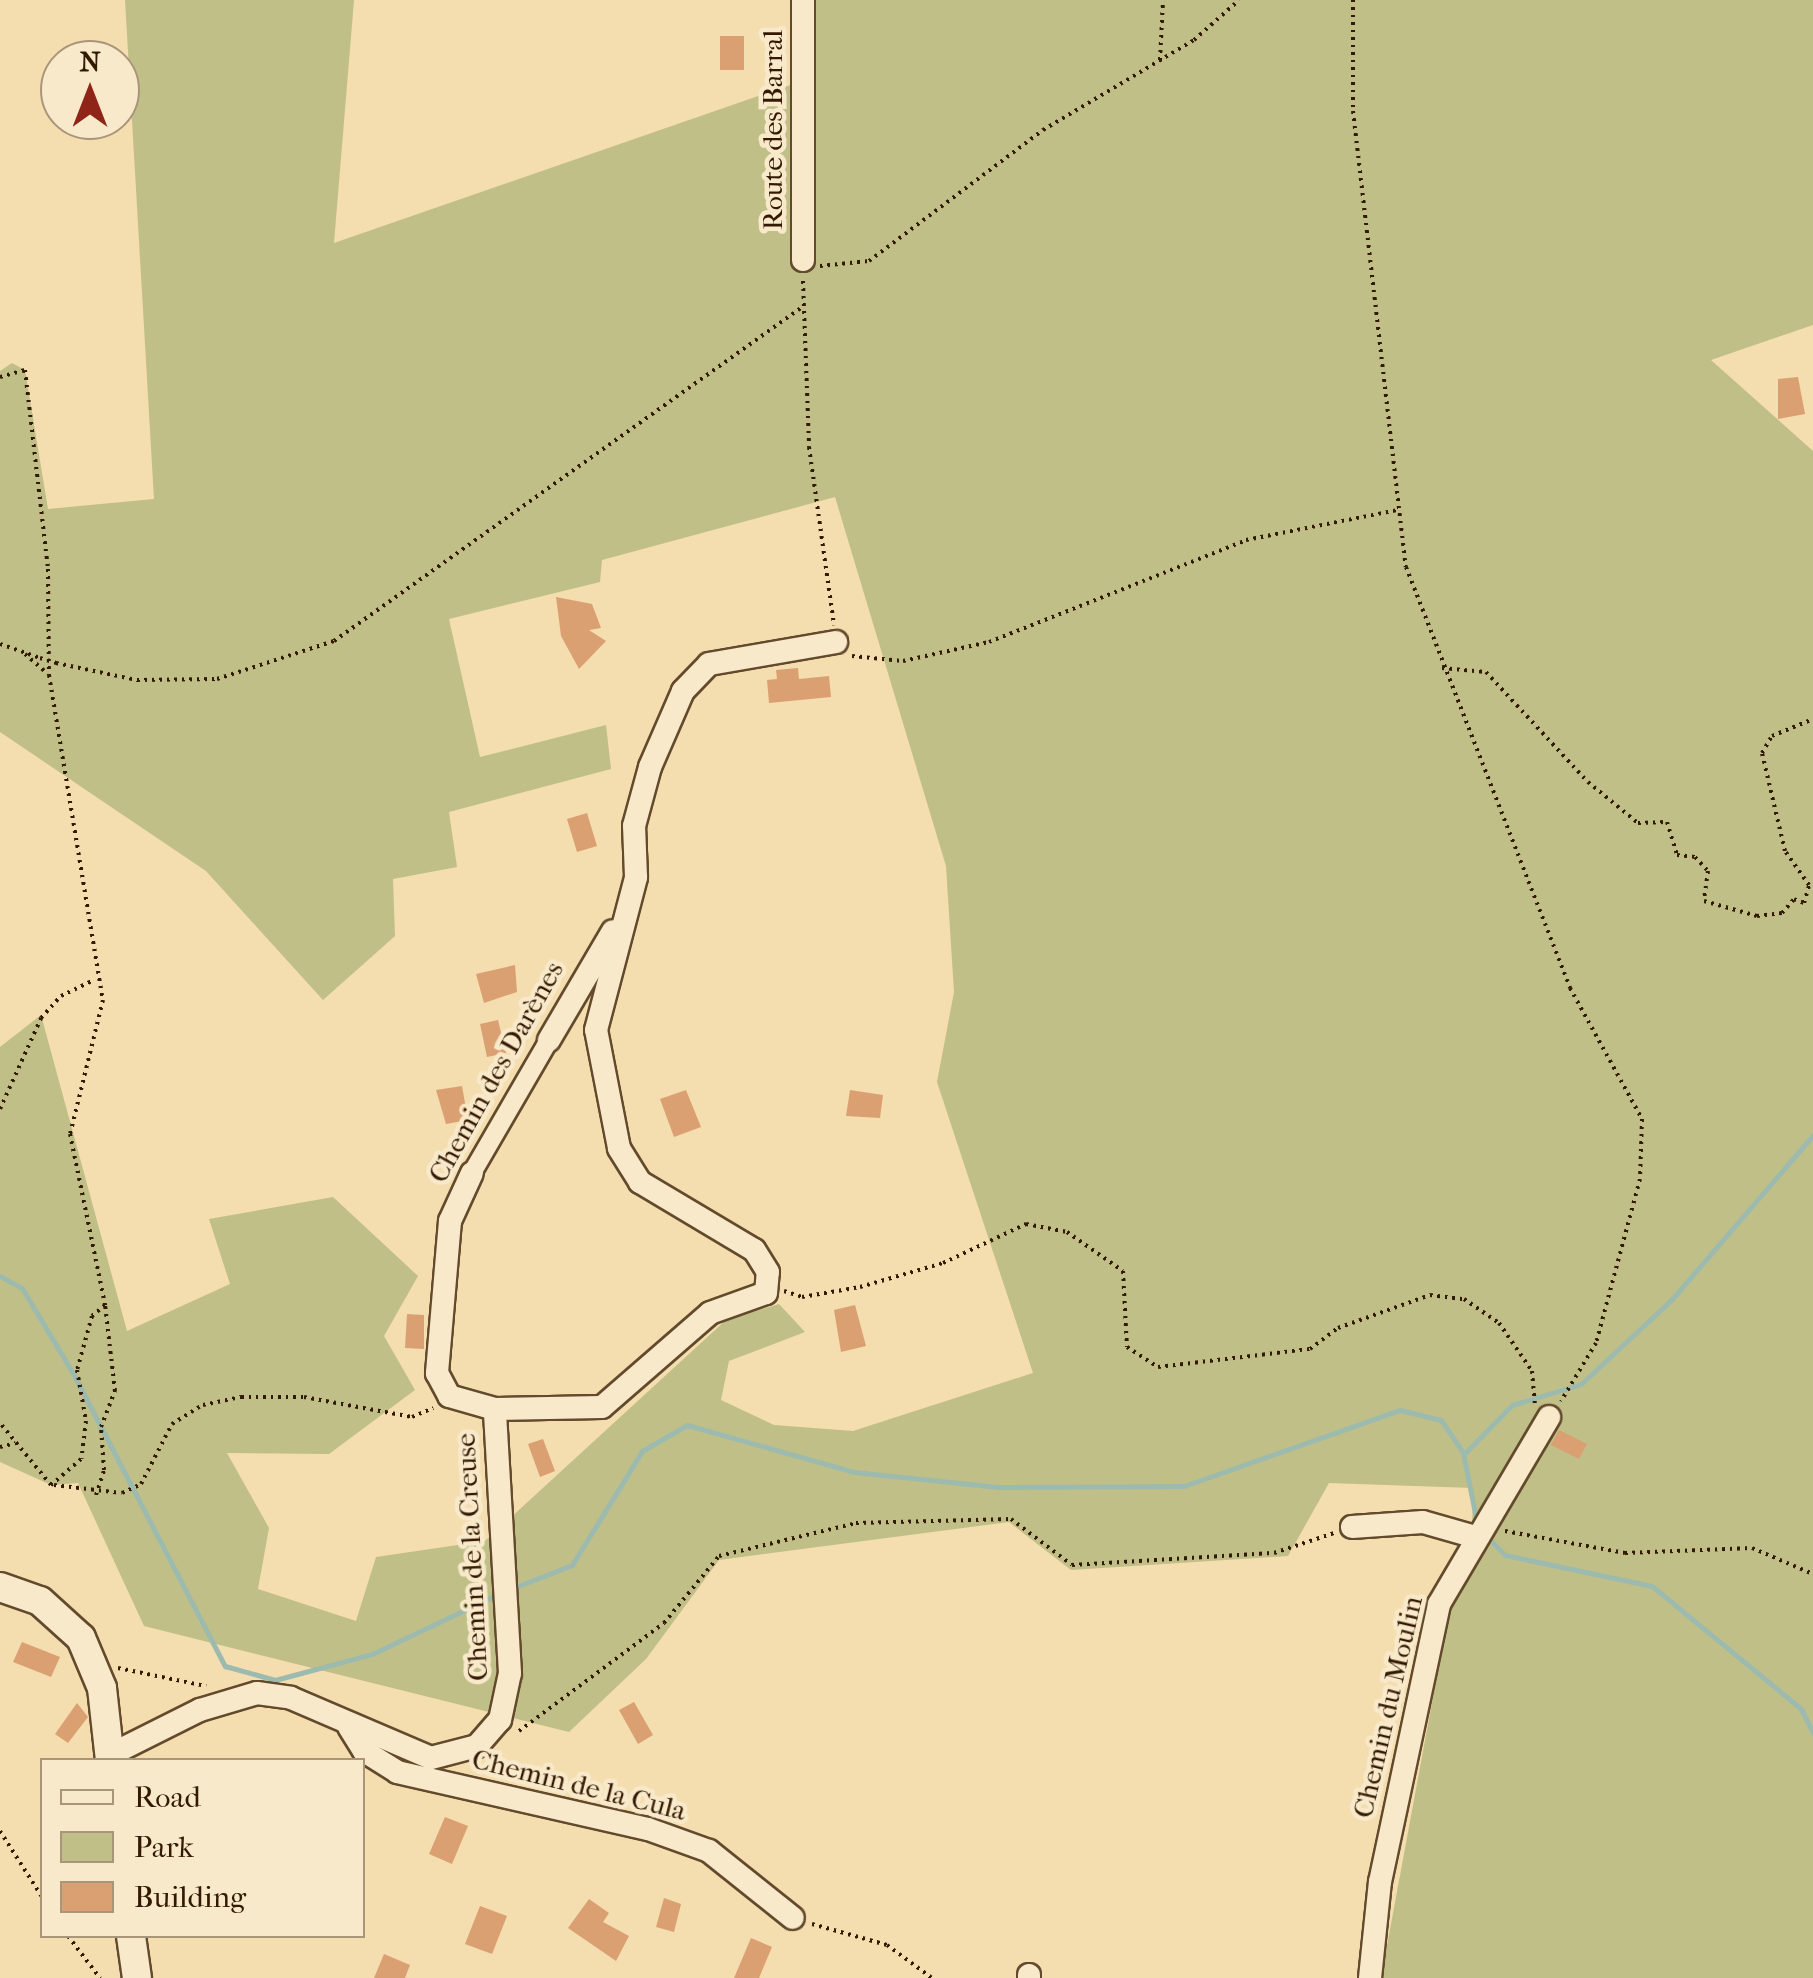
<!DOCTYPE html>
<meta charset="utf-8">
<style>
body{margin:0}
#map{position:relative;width:1813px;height:1978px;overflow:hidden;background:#f4ddae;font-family:"IM FELL French Canon",serif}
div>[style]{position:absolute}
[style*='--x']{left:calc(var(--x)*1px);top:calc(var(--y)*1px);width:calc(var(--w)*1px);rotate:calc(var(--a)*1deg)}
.green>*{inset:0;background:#c0bf87}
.stream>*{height:5px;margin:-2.5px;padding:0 2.5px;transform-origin:2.5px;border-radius:2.5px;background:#9cbbae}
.building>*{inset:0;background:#dba071}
.path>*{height:4px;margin-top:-2px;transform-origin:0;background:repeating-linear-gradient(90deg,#331901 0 2.5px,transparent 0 7.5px)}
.roads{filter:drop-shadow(2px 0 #634a2c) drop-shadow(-2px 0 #634a2c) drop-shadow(0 2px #634a2c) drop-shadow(0 -2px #634a2c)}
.pedestrian>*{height:18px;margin:-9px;padding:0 9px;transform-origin:9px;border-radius:9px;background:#f8e9ca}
.minor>*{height:22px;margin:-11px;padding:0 11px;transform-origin:11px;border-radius:11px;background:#f8e9ca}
.tertiary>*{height:28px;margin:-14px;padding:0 14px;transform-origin:14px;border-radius:14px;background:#f8e9ca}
.path-bridge>*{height:4px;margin-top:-2px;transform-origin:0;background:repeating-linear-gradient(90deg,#331901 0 2.5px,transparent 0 7.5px)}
span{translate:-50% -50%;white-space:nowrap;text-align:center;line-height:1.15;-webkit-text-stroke:9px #f8e9ca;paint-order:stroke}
.street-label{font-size:28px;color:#331901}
.legend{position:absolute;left:40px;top:1758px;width:325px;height:180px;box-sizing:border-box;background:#f8e9ca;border:2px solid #a9967a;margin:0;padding:12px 18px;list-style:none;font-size:30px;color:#331901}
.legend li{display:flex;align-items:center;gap:20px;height:50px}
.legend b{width:50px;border:2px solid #a9967a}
.north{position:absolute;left:40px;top:40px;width:100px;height:100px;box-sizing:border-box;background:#f8e9ca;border:2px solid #a9967a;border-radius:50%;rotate:0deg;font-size:28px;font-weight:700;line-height:40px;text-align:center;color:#331901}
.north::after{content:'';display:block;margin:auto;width:35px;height:45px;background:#8f2418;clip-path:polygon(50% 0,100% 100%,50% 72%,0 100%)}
</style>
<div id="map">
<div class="green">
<i style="clip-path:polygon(125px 0,354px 0,334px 243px,799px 82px,803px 0,1813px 0,1813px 325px,1711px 360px,1813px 451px,1813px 1978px,1381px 1978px,1456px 1573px,1472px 1536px,1473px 1488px,1329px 1483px,1288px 1556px,1071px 1570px,1009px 1522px,719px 1560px,646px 1659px,569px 1732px,144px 1626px,78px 1483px,51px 1485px,0 1462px,0 1047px,41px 1015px,127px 1331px,230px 1284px,209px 1219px,333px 1197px,418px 1276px,384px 1336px,415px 1390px,329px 1454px,227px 1453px,269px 1528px,258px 1589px,356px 1621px,376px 1557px,485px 1541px,726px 1320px,779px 1304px,805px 1332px,729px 1361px,721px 1400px,774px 1425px,853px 1431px,1033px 1373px,937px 1082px,954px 992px,946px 866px,835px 497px,602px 560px,600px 582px,449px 619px,480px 757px,606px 725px,611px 769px,449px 812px,457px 867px,393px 879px,395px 936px,323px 1000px,206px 871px,0 732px,0 371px,12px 363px,25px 370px,48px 509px,154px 499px)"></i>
</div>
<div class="stream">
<i style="--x:0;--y:1276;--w:25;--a:29"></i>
<i style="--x:22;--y:1288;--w:104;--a:59.2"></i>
<i style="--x:75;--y:1377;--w:326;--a:62.6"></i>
<i style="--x:225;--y:1666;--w:52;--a:15.6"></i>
<i style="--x:275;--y:1680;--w:100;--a:-15"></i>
<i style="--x:372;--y:1654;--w:133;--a:-25.4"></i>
<i style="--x:1463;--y:1453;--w:71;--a:78.7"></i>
<i style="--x:1486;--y:1536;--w:27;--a:45"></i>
<i style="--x:1505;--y:1555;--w:150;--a:11.9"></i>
<i style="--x:1652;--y:1586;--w:193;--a:39.5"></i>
<i style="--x:1801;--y:1709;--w:27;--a:63"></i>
<i style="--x:513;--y:1588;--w:63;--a:-21.3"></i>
<i style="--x:572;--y:1565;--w:134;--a:-58.4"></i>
<i style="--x:642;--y:1451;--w:52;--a:-30"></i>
<i style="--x:687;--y:1425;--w:173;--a:15.7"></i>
<i style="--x:854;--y:1472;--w:145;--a:5.9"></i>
<i style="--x:998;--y:1487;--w:186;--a:-0.3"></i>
<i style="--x:1184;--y:1486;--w:229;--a:-19.4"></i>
<i style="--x:1400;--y:1410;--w:42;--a:13.7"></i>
<i style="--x:1441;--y:1420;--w:41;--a:55.9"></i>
<i style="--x:1464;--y:1454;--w:69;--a:-45.6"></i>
<i style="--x:1512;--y:1405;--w:72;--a:-16.9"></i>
<i style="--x:1581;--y:1384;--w:125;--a:-43"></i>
<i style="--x:1672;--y:1299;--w:216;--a:-49.3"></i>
</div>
<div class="building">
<i style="clip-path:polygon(720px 36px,744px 36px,744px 70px,720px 70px)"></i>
<i style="clip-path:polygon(1798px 377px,1805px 414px,1778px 419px,1778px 379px)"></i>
<i style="clip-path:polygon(556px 597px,592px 604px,601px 628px,589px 630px,606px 641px,579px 669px,561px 636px)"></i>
<i style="clip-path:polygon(798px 668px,799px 679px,829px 676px,831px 697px,769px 703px,767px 680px,777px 679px,776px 670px)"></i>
<i style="clip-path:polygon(587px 813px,597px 846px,577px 852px,567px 819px)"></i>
<i style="clip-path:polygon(515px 965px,517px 992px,484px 1003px,476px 974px)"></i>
<i style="clip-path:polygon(498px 1020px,506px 1053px,487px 1057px,480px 1024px)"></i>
<i style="clip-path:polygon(462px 1086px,468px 1120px,446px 1124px,436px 1090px)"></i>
<i style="clip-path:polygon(686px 1090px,701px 1127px,674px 1137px,660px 1099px)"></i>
<i style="clip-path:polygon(850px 1090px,883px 1095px,880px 1118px,846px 1116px)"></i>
<i style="clip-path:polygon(855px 1305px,866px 1346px,841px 1352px,834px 1310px)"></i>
<i style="clip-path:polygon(407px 1314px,424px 1315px,424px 1349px,405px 1348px)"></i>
<i style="clip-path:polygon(1559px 1430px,1587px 1444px,1579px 1459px,1551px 1445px)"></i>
<i style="clip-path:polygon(543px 1439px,555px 1471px,540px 1477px,528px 1444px)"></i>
<i style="clip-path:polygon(22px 1642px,60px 1657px,51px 1677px,13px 1662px)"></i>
<i style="clip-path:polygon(634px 1702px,653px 1735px,638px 1744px,619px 1710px)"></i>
<i style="clip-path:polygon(77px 1703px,88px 1717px,68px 1743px,55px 1734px)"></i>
<i style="clip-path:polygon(445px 1817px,468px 1826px,452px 1864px,429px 1854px)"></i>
<i style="clip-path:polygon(664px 1898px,681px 1904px,674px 1932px,656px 1927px)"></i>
<i style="clip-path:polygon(589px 1899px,609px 1913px,603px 1922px,629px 1936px,616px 1961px,568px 1928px)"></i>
<i style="clip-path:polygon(480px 1906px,507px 1916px,492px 1954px,465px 1944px)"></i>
<i style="clip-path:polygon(751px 1938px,772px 1947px,764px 1966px,759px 1978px,734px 1978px)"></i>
<i style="clip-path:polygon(384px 1954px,410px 1965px,405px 1978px,374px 1978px)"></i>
</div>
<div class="path">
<i style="--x:1353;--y:0;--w:111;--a:90"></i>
<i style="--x:1353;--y:111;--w:459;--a:83.4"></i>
<i style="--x:1406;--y:567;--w:452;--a:68.7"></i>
<i style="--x:1570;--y:988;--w:149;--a:61.2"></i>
<i style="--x:1642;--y:1119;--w:60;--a:91.9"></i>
<i style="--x:1640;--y:1179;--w:170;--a:105"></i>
<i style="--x:1596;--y:1343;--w:68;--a:121.1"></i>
<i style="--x:1160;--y:60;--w:60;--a:-87.1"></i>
<i style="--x:820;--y:266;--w:49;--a:-5.8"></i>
<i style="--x:869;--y:261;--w:218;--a:-37"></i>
<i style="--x:1043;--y:130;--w:176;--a:-30.8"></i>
<i style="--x:1194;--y:40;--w:60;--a:-41.6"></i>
<i style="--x:803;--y:281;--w:166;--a:87.9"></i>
<i style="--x:809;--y:447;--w:180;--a:82"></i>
<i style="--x:0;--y:377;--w:26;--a:-16"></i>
<i style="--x:25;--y:370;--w:200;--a:83.4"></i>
<i style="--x:48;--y:569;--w:106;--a:89.5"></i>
<i style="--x:49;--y:675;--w:329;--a:80.6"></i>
<i style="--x:103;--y:1000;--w:138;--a:103.8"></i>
<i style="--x:70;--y:1134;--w:175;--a:78.4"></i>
<i style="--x:105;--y:1305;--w:17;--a:140"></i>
<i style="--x:92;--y:1316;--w:56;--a:105.5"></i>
<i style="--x:77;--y:1370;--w:52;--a:80"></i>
<i style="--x:86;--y:1421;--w:38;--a:97"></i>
<i style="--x:81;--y:1459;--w:40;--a:139"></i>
<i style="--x:51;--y:1485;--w:80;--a:-129.4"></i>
<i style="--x:0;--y:644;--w:42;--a:19.3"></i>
<i style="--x:25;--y:654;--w:30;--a:41"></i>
<i style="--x:852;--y:656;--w:51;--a:5.6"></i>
<i style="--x:903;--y:661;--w:88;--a:-12.5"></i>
<i style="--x:989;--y:642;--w:277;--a:-21.6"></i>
<i style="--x:1246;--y:540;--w:154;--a:-11.2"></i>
<i style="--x:56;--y:663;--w:83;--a:11.9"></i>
<i style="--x:137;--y:680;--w:80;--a:-0.7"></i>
<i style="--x:217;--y:679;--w:123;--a:-18"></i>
<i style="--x:334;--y:641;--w:575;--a:-35.51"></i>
<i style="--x:1442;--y:668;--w:44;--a:5.2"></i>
<i style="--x:1486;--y:672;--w:150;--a:47.2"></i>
<i style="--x:1588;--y:782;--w:65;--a:39.4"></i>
<i style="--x:1638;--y:823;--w:29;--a:-2"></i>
<i style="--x:1667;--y:822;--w:34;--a:73"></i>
<i style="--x:1677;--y:855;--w:18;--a:6"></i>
<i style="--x:1695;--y:857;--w:19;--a:47"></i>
<i style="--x:1708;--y:871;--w:30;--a:98"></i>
<i style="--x:1704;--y:901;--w:55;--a:15.8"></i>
<i style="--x:1757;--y:916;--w:25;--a:-7"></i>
<i style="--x:1782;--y:913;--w:18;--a:-49"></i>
<i style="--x:1794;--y:899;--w:11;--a:22"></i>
<i style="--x:1804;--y:903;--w:19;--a:-74"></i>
<i style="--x:1809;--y:885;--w:42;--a:-125.2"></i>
<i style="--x:1785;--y:851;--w:101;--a:-103.2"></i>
<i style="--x:1762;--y:753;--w:20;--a:-60"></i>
<i style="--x:1772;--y:736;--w:44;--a:-22.5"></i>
<i style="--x:0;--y:1109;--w:100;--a:-65.7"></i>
<i style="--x:41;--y:1018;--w:30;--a:-48"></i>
<i style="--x:61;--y:996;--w:34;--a:-26"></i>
<i style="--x:784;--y:1291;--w:19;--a:18"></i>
<i style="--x:802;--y:1297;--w:59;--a:-9.8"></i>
<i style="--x:860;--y:1287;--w:86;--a:-16.1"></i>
<i style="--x:943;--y:1263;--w:92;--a:-25.2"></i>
<i style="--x:1026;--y:1224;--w:42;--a:11"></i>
<i style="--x:1067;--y:1232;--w:68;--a:34.9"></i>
<i style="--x:1123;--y:1271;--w:76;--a:87"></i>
<i style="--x:1127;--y:1347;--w:37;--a:33"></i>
<i style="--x:1158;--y:1367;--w:153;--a:-6.8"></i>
<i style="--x:1310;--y:1349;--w:35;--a:-37"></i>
<i style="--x:1338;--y:1328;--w:98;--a:-19.7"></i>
<i style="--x:1430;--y:1295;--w:34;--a:7"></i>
<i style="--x:1464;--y:1299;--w:42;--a:34.4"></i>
<i style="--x:1499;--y:1323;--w:58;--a:55.5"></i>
<i style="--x:1532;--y:1371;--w:34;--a:85"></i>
<i style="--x:0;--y:1447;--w:16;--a:-14"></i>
<i style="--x:54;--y:1485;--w:68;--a:6.7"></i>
<i style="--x:122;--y:1493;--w:21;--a:-25"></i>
<i style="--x:141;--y:1484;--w:68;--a:-62.7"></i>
<i style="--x:172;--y:1424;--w:36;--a:-32"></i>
<i style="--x:203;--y:1405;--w:39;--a:-12"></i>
<i style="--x:241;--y:1397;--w:63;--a:0"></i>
<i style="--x:304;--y:1397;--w:110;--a:10.5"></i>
<i style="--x:412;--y:1417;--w:23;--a:-23"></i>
<i style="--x:96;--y:1495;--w:26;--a:-72"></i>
<i style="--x:104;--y:1470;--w:43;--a:-94"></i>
<i style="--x:101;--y:1427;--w:39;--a:-69"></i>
<i style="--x:115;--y:1391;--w:87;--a:-96.6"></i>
<i style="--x:1505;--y:1531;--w:122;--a:10.4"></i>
<i style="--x:1625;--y:1553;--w:127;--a:-2.3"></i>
<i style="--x:1752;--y:1548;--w:66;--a:23.1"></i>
<i style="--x:118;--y:1668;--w:90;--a:11.6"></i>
<i style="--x:519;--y:1731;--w:181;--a:-36.7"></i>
<i style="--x:664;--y:1623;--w:87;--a:-50.6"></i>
<i style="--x:719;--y:1556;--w:141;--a:-13.5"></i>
<i style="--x:856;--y:1523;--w:155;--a:-1.5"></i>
<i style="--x:1011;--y:1519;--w:76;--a:37"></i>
<i style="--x:1072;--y:1565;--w:202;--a:-3.4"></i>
<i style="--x:1274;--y:1553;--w:63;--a:-18.4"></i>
<i style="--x:0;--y:1831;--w:78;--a:57.5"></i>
<i style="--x:812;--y:1924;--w:78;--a:15.6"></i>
<i style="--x:887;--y:1945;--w:56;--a:36.3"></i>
<i style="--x:68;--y:1936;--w:53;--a:52.7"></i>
</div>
<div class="roads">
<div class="pedestrian">
<i style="--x:472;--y:1173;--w:154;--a:-59.9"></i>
</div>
<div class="minor">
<i style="--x:803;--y:0;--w:260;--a:90"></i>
<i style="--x:549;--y:1040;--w:126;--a:-59.6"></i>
<i style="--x:472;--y:1173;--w:53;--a:114.6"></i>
<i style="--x:450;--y:1221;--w:153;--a:94.9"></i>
<i style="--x:437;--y:1373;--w:26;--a:62"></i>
<i style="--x:449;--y:1396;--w:48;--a:15.8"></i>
<i style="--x:1352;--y:1527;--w:71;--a:-4"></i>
<i style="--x:1423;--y:1522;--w:51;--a:15.9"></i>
<i style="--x:349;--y:1727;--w:28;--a:58"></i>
<i style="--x:364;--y:1751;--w:39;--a:32"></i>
<i style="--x:397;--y:1772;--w:257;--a:12.8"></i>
<i style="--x:648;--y:1829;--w:65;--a:19.8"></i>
<i style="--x:709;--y:1851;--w:107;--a:38.6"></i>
<i style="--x:110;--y:1755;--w:101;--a:-26.6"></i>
<i style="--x:200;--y:1710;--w:59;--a:-16.6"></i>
<i style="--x:257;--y:1693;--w:34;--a:8"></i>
<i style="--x:291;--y:1698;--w:152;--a:23.2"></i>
<i style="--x:431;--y:1758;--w:48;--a:-14.6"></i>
<i style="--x:477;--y:1746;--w:35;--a:-49"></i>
<i style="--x:500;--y:1720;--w:48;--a:-78"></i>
<i style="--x:510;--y:1673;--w:264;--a:-93.3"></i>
<i style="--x:495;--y:1409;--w:107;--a:-1.1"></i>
<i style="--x:602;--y:1407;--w:143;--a:-41"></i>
<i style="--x:710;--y:1313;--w:59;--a:-19.7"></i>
<i style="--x:766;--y:1293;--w:21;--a:-85"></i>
<i style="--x:768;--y:1272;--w:26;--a:-122"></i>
<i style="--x:754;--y:1250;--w:133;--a:-149.2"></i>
<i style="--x:640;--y:1182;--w:40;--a:-122"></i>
<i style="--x:619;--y:1148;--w:120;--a:-101"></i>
<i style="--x:596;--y:1030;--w:158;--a:-75.3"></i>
<i style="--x:636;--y:877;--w:51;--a:-92.2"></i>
<i style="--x:634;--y:826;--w:61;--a:-74.8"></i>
<i style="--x:650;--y:767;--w:83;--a:-66.5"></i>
<i style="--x:683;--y:691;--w:37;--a:-46"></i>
<i style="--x:709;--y:664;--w:129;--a:-9.8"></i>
<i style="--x:1029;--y:1978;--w:3;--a:-90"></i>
<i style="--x:1370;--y:1978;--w:97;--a:-84.1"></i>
<i style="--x:1380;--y:1882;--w:284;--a:-78"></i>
<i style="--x:1439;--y:1604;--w:217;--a:-59.5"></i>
</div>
<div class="tertiary">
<i style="--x:0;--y:1587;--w:42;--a:19.3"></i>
<i style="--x:40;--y:1601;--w:55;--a:42.1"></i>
<i style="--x:81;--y:1638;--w:54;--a:67.2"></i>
<i style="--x:102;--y:1688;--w:72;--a:83.7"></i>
<i style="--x:131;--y:1936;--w:42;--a:81.9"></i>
</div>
</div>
<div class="path-bridge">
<i style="--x:40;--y:658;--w:17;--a:17"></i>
</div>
<div class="street-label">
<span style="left:773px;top:130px;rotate:-90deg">Route des Barral</span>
<span style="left:496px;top:1072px;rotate:-61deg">Chemin des Darènes</span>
<span style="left:472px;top:1557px;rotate:-93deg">Chemin de la Creuse</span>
<span style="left:1388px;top:1707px;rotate:-77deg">Chemin du Moulin</span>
<span style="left:579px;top:1785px;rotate:14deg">Chemin de la Cula</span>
</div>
<ul class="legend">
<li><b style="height:12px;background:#f8e9ca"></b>Road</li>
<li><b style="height:28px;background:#c0bf87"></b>Park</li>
<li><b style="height:28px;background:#dba071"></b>Building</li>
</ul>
<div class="north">N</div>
</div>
